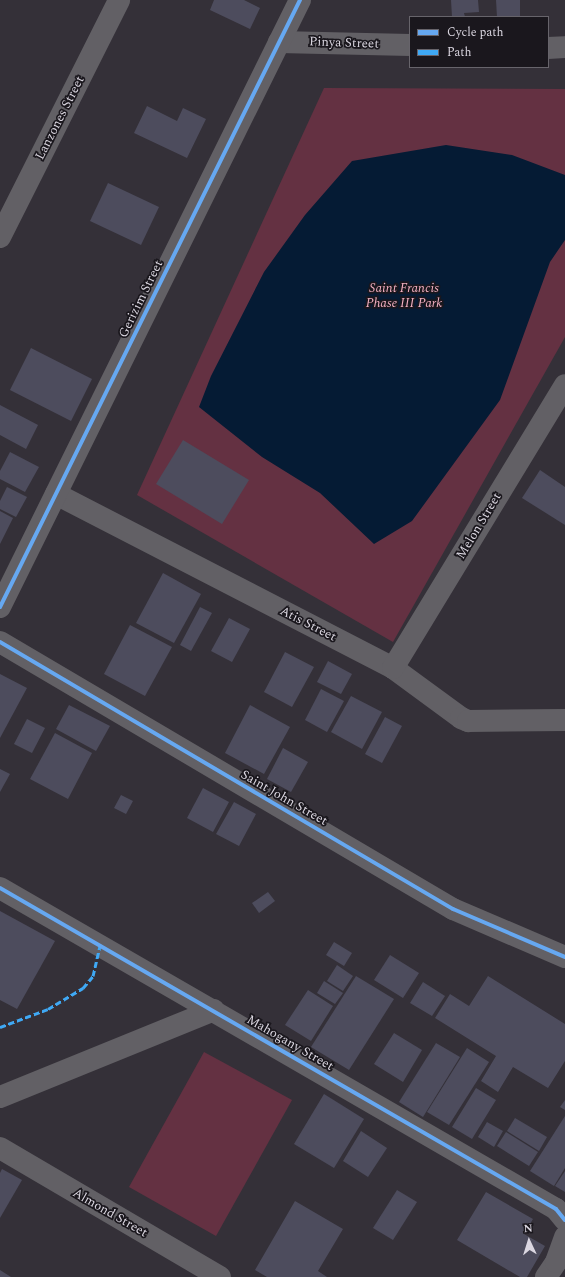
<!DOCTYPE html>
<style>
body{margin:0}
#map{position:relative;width:565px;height:1277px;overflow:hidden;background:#343038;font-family:Spectral,serif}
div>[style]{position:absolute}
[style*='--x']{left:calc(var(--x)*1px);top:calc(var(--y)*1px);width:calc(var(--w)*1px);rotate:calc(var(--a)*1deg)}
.green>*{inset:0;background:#643142}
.water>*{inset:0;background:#051b34}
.building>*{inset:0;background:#4d4c5d}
.minor>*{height:22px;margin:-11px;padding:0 11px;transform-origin:11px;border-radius:11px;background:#626065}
.quiet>*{height:3px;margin-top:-1.5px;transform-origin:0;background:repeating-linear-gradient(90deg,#3fa9f5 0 6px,transparent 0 9px)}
.cycleway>*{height:4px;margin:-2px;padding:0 2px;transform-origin:2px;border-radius:2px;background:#66a8f1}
span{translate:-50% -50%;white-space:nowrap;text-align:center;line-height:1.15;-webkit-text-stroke:3.5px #1a171d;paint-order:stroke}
.street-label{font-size:13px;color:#dbd7e1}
.park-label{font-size:13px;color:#f3b0c2;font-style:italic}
.legend{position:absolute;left:409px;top:16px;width:140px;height:52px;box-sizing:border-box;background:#1a171d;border:1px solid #67646b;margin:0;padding:5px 7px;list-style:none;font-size:12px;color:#dbd7e1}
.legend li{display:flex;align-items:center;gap:8px;height:20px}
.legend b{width:20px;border:1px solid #67646b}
.north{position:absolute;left:509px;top:1221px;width:40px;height:40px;-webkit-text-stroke:3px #1a171d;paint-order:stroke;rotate:356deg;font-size:11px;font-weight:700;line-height:16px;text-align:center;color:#dbd7e1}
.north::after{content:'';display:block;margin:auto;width:14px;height:18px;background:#dbd7e1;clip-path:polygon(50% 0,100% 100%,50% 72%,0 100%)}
</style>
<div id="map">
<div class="green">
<i style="clip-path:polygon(324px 88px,565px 89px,565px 337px,393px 642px,137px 495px)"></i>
<i style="clip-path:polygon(204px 1052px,292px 1100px,216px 1236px,129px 1187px)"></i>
</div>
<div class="water">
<i style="clip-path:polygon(446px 145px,512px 155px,565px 175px,565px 240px,550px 262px,500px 400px,412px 521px,374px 544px,320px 493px,262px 457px,199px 407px,211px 376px,264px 272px,305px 215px,352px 161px)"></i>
</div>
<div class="building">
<i style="clip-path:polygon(214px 0,244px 0,260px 8px,250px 29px,210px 10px)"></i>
<i style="clip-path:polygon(451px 0,478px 0,479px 12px,464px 13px,465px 17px,452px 17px)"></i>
<i style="clip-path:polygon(496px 0,520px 0,520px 17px,497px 17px)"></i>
<i style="clip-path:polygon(147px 106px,177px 121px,183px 108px,206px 119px,187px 158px,134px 133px)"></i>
<i style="clip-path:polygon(108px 183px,159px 207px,141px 245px,90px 221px)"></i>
<i style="clip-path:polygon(31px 348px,92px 379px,71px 421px,10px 390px)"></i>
<i style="clip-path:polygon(0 405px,38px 425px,26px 449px,0 435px)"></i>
<i style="clip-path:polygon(183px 440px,249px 480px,222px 524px,156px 484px)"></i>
<i style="clip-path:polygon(10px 452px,39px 467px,25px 492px,0 479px,0 471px)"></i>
<i style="clip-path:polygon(540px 470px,565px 487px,565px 525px,522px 498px)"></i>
<i style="clip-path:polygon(7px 487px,27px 497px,16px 517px,0 509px,0 501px)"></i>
<i style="clip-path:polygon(0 511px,13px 518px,0 544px)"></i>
<i style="clip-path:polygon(163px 573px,201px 594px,174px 643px,136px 623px)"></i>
<i style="clip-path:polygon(200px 607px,212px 613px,191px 651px,180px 645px)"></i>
<i style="clip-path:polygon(229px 618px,250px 629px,232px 662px,211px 651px)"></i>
<i style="clip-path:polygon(130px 625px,172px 647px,145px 696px,104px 674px)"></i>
<i style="clip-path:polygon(285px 652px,314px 667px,292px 707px,264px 692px)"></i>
<i style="clip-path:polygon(328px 661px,352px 674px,341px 694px,317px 682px)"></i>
<i style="clip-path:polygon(0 674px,27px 688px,0 738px)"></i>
<i style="clip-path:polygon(321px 689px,344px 701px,327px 732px,305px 720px)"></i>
<i style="clip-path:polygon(351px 696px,382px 712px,362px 749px,331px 732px)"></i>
<i style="clip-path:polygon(69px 705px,110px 726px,96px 751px,56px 729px)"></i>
<i style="clip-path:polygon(250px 705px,290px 727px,264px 774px,225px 753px)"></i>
<i style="clip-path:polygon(385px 717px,402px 726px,382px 763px,365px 754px)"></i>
<i style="clip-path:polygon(27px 719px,45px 728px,32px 753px,14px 744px)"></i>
<i style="clip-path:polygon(55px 733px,92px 753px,68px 799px,30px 779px)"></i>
<i style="clip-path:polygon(283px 748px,308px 762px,291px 792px,267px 779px)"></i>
<i style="clip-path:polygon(0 769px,10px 774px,0 792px)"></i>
<i style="clip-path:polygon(203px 788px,229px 802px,213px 832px,187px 818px)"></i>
<i style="clip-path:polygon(121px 795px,133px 801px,126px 814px,114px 808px)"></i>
<i style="clip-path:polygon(234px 802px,256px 814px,239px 846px,216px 834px)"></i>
<i style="clip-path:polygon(268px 892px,275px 901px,259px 913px,252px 903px)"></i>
<i style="clip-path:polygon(0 911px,55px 941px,17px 1009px,0 1000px)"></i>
<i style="clip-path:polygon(334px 942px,352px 953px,344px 966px,326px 955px)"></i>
<i style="clip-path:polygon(390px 955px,419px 973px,403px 998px,374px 980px)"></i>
<i style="clip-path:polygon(337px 965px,353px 976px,343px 991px,327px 981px)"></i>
<i style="clip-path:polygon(356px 976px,394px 999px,349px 1070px,311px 1047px)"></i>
<i style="clip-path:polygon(488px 976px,565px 1024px,565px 1061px,548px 1088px,513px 1067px,498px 1092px,481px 1081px,496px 1056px,435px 1018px,450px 994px,469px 1006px)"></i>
<i style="clip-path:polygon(324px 981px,343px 993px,335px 1004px,317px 993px)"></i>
<i style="clip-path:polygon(423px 982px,445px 996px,432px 1016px,410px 1003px)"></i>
<i style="clip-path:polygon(308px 990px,333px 1006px,311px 1041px,285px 1025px)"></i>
<i style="clip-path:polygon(394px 1033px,422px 1050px,403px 1082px,374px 1064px)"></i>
<i style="clip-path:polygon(436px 1043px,460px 1057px,423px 1117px,399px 1102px)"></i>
<i style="clip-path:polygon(467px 1048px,489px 1062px,449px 1125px,427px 1112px)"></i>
<i style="clip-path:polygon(476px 1088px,496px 1100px,472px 1139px,452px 1127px)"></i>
<i style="clip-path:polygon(324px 1094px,364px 1119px,334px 1168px,294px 1144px)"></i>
<i style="clip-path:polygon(565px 1100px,565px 1110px,560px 1107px)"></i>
<i style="clip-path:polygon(565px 1116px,565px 1168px,554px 1186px,530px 1171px)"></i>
<i style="clip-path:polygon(515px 1118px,547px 1137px,539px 1151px,507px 1131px)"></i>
<i style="clip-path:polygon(487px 1122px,503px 1131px,494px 1147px,478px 1137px)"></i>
<i style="clip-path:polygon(361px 1131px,387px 1148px,368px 1177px,343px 1161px)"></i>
<i style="clip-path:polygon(506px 1132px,538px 1152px,529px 1166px,497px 1146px)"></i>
<i style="clip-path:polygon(2px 1169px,22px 1180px,0 1218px,0 1173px)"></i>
<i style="clip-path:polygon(565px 1171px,565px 1192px,555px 1186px)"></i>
<i style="clip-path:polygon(397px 1190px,417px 1202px,393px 1240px,373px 1228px)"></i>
<i style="clip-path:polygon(486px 1192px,533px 1219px,524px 1234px,545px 1246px,527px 1277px,520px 1277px,457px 1240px)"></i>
<i style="clip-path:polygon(295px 1201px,343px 1229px,318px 1271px,327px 1277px,267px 1277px,255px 1270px)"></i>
<i style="clip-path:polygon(0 1270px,11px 1277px,0 1277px)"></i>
</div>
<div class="minor">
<i style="--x:279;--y:42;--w:131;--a:1.3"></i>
<i style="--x:548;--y:48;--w:17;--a:-3"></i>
<i style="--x:0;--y:237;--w:265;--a:-63.3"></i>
<i style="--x:56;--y:494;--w:379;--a:27.3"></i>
<i style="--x:393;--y:668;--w:84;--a:36.3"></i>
<i style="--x:461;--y:718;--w:8;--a:23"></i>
<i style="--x:468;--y:721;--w:97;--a:-0.6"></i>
<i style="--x:0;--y:607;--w:677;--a:-63.7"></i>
<i style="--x:0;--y:642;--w:526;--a:30.52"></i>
<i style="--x:453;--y:909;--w:122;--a:23.2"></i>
<i style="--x:393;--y:668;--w:331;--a:-58.7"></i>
<i style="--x:0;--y:888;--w:642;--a:30"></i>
<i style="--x:556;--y:1209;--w:14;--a:51"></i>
<i style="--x:0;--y:1097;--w:231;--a:-22.1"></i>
<i style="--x:0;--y:1148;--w:255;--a:30.4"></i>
<i style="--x:546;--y:1277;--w:18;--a:-56"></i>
<i style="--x:556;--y:1262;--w:27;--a:-70"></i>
</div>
<div class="quiet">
<i style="--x:0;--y:1027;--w:51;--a:-20.6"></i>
<i style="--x:48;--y:1009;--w:41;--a:-31"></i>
<i style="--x:83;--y:988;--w:16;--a:-50"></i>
<i style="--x:93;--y:976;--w:32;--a:-77"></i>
</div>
<div class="cycleway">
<i style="--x:0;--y:607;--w:677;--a:-63.7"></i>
<i style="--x:0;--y:642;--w:526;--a:30.52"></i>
<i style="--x:453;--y:909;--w:122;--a:23.2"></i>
<i style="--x:0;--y:888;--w:642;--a:30"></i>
<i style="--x:556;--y:1209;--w:14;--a:51"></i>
</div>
<div class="street-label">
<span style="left:344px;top:43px;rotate:2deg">Pinya Street</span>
<span style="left:60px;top:118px;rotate:-63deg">Lanzones Street</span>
<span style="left:141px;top:299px;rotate:-64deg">Gerizim Street</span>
<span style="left:479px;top:526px;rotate:-59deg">Melon Street</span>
<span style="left:308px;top:624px;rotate:27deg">Atis Street</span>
<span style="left:284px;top:798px;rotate:30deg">Saint John Street</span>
<span style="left:290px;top:1043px;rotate:30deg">Mahogany Street</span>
<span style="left:110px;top:1213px;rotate:30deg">Almond Street</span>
</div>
<div class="park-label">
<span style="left:404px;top:296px">Saint Francis<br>Phase III Park</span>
</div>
<ul class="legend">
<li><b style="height:5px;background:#66a8f1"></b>Cycle path</li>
<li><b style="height:5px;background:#3fa9f5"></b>Path</li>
</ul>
<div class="north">N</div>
</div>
